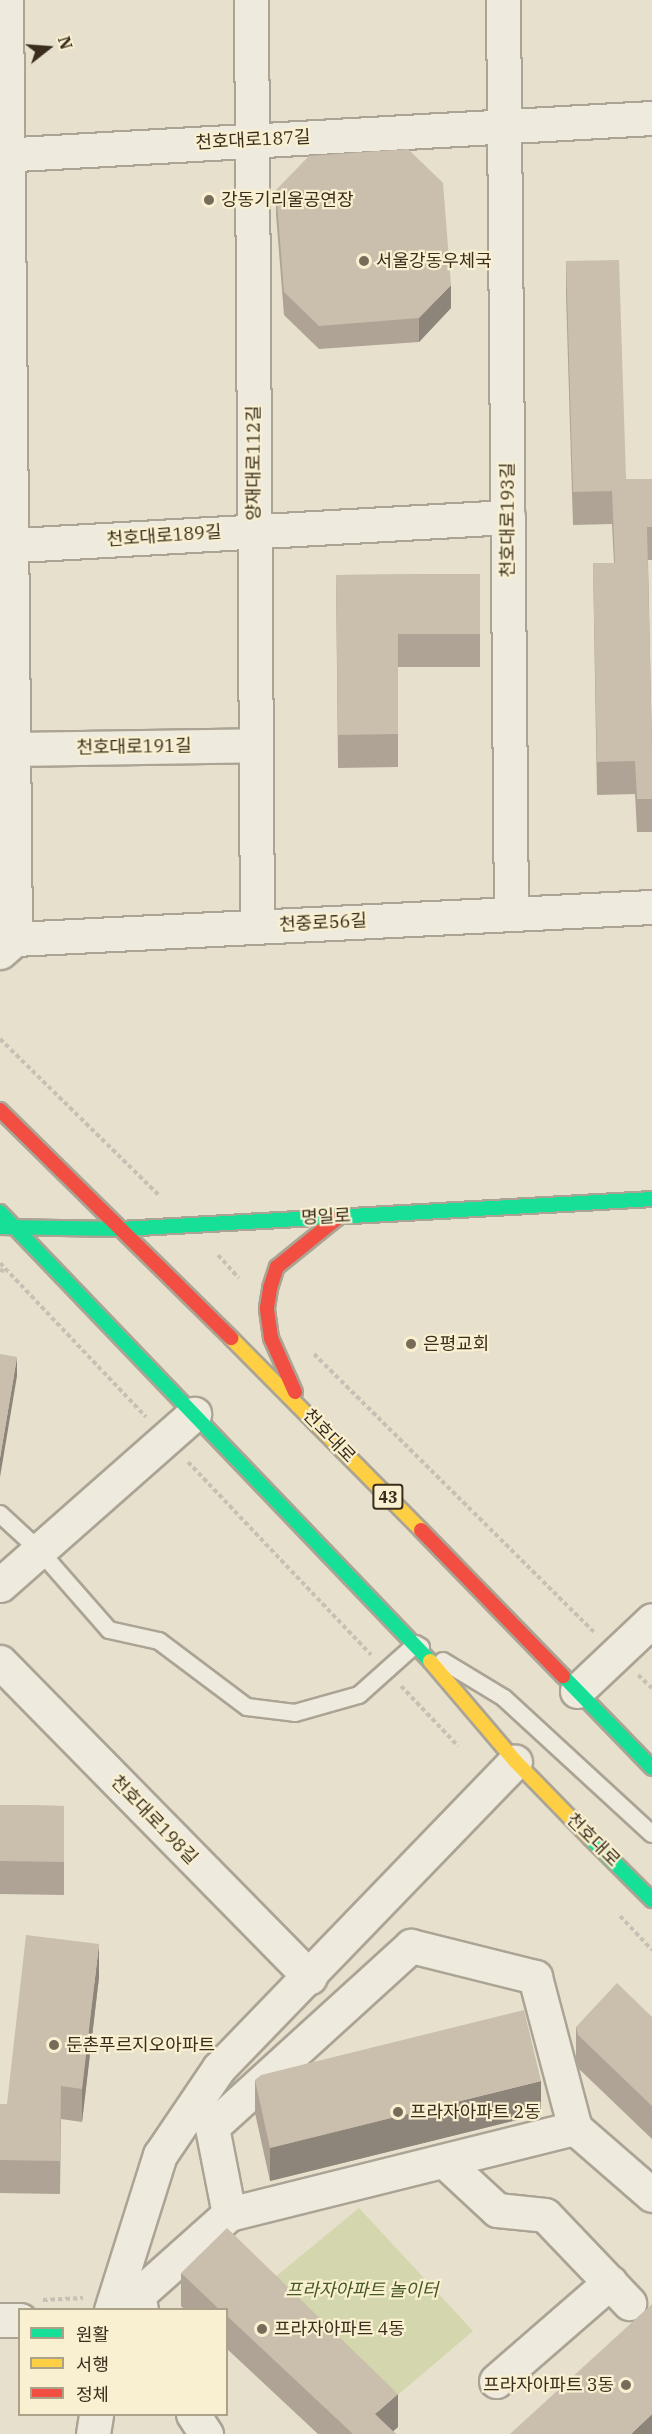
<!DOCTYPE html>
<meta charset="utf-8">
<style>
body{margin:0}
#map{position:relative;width:652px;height:2434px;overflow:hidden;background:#e6e0cc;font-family:"IBM Plex Serif","Noto Sans KR",serif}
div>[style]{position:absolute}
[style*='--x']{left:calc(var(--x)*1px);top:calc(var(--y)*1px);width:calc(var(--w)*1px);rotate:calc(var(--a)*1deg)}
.green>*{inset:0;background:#d4d7ad}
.path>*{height:4px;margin-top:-2px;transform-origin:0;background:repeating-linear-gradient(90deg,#c7c1b5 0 4.5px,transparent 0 7.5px)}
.roads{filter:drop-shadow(2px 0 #aba495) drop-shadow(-2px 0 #aba495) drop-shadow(0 2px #aba495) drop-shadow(0 -2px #aba495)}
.lane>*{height:16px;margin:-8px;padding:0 8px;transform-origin:8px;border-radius:8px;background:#eeeade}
.street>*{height:33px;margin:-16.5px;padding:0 16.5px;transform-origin:16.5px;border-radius:16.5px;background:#eeeade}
.fast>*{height:14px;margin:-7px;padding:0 7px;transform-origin:7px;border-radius:7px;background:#16e098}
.slow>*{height:14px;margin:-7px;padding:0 7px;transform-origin:7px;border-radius:7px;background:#ffcf43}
.jam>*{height:14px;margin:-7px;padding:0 7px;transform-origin:7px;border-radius:7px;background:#f24e42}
.wall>*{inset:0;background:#aea395}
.shaded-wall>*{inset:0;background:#8d8579}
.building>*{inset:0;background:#cabead}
.dots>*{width:16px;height:16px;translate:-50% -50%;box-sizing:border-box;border:3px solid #f8f0d1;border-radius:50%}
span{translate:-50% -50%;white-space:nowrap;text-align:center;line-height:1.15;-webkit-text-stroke:4.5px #f8f0d1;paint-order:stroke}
.shield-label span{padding:2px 4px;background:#f8f0d1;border:2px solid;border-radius:4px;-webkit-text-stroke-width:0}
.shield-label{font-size:16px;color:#3b2d1d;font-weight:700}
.street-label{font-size:18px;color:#3b2d1d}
.poi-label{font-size:18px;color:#3b2d1d}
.left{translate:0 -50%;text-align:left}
.right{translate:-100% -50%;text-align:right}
.park-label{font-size:18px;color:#475922;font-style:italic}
.legend{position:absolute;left:18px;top:2308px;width:210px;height:108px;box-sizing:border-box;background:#f8f0d1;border:2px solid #aca289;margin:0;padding:8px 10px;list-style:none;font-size:18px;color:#3b2d1d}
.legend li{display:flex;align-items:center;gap:12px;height:30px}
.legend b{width:30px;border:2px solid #aca289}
.north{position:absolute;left:18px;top:18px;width:60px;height:60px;-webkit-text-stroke:4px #f8f0d1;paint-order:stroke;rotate:73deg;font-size:16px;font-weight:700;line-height:24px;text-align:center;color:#3b2d1d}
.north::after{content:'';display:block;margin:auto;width:21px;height:27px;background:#3b2d1d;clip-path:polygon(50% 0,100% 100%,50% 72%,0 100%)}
</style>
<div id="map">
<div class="green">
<i style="clip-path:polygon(359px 2208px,473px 2331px,393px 2399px,274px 2278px)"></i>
</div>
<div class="path">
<i style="--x:0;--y:1039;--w:224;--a:44.5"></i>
<i style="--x:218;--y:1255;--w:31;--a:48"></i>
<i style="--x:0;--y:1263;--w:212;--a:46.5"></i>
<i style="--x:0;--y:1270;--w:8;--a:14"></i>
<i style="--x:314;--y:1354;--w:395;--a:44.8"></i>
<i style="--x:188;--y:1462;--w:266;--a:46.5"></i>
<i style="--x:638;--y:1675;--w:19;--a:43"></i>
<i style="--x:401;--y:1686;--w:83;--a:46.5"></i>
<i style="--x:620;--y:1916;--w:47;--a:46.7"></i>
<i style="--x:43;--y:2300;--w:40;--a:-2.9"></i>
</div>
<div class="roads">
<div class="lane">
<i style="--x:0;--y:1514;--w:53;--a:42.7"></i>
<i style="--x:39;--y:1550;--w:106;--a:48.8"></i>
<i style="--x:109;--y:1630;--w:51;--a:12.4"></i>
<i style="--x:159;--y:1641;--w:110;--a:36.9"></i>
<i style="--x:247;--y:1707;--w:48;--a:7.1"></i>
<i style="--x:295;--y:1713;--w:66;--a:-15.7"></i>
<i style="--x:359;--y:1695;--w:76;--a:-41.8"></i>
<i style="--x:416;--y:1644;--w:6;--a:31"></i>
<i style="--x:443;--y:1661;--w:71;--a:31.2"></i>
<i style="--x:504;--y:1698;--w:201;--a:42.6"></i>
</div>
<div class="street">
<i style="--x:6;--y:0;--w:939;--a:89.45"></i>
<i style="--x:251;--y:0;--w:927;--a:89.63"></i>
<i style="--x:503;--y:0;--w:914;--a:89.5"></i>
<i style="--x:0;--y:155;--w:653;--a:-3.25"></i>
<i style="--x:0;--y:546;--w:509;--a:-3.27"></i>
<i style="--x:13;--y:749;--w:243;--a:-0.9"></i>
<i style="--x:0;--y:952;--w:20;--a:-41"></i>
<i style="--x:15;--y:939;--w:638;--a:-2.88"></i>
<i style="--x:0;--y:1585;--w:259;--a:-41.4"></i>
<i style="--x:0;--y:1662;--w:442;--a:45.5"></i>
<i style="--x:577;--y:1691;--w:103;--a:-43.4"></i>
<i style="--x:444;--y:2161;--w:72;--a:42.8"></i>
<i style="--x:497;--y:2210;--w:48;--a:5.9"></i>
<i style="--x:545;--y:2215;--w:122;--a:46.3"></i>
<i style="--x:229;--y:2214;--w:89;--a:-101.1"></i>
<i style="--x:212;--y:2127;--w:269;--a:-42.3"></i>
<i style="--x:411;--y:1946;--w:128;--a:14"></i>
<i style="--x:535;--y:1977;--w:156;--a:75.2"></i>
<i style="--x:575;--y:2128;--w:102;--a:41"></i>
<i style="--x:111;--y:2310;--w:163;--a:-72.5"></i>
<i style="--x:160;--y:2155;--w:105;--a:-55.9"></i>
<i style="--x:219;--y:2068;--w:426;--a:-46"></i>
<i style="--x:141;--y:2310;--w:15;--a:-101"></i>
<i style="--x:138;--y:2295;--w:122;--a:-41.7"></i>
<i style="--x:229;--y:2214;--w:357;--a:-14"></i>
<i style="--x:0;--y:2320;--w:20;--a:0"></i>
<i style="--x:496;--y:2381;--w:151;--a:-41"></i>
<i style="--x:193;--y:2414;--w:24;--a:57"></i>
<i style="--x:93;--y:2434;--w:20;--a:-81"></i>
</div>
<div class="fast">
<i style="--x:0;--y:1212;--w:622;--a:46.24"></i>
<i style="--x:0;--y:1227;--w:121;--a:0.9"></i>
<i style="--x:121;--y:1229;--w:532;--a:-3.23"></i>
<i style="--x:563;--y:1676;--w:128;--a:45.9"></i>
<i style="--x:590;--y:1838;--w:88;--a:45"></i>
</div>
<div class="slow">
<i style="--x:231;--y:1338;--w:270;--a:45.3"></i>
<i style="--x:430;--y:1661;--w:131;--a:49.6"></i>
<i style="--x:515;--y:1761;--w:107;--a:45.8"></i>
</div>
<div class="jam">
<i style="--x:0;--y:1110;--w:325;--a:44.6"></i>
<i style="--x:295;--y:1392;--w:59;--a:-114"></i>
<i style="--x:271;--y:1338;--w:30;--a:-98"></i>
<i style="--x:267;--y:1308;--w:20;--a:-81"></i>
<i style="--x:270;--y:1288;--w:22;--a:-72"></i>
<i style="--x:277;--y:1267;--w:81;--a:-39"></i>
<i style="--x:421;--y:1530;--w:204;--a:45.8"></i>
</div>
</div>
<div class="wall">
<i style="clip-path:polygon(276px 190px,451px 308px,419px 342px,319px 349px,284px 315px,276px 214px)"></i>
<i style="clip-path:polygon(566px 261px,626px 479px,652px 479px,652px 560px,648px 560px,652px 748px,652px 832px,637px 832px,635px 794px,597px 795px,593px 563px,614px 563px,612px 524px,573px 525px,566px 294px)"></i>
<i style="clip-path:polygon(480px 574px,480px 667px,398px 667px,398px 767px,338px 768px,336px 575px)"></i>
<i style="clip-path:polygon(0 1805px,64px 1806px,64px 1895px,0 1894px)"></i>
<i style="clip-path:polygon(99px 1977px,82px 2122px,61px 2119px,60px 2194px,0 2193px,0 2104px,7px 2104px)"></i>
<i style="clip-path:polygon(652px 2017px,652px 2139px,578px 2068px,576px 2060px,576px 2027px)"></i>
<i style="clip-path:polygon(255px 2080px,541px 2114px,270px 2181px,255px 2113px)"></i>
<i style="clip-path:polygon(181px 2273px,398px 2427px,393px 2431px,396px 2434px,318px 2434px,226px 2348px,226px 2310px,185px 2310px,181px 2306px)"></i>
</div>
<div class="shaded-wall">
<i style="clip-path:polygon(451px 285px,451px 308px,419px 342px,419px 318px)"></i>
<i style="clip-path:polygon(17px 1357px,17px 1376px,0 1477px,0 1458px)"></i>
<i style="clip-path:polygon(99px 1944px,99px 1977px,82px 2122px,82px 2089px)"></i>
<i style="clip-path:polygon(541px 2081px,541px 2114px,270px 2181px,270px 2148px)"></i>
<i style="clip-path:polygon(398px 2394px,398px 2427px,390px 2434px,375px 2414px)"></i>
<i style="clip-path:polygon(652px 2414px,652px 2434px,631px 2434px)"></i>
</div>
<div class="building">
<i style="clip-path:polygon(408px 149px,443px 183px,451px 285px,419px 318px,319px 326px,284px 292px,276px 190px,309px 156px)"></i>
<i style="clip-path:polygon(619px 260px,626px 479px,652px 479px,652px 527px,647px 527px,652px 748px,652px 799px,637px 799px,635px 761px,597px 762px,593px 563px,615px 563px,612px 491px,573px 492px,566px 261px)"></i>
<i style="clip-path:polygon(480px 574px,480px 634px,398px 634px,398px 734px,338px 735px,336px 575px)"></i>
<i style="clip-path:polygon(0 1354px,17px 1357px,0 1458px)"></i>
<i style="clip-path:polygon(0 1805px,64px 1806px,64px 1862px,0 1861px)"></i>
<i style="clip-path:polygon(26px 1935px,99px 1944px,82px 2089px,61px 2086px,60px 2161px,0 2160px,0 2104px,7px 2104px)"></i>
<i style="clip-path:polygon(617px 1983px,652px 2017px,652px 2106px,578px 2035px,576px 2027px)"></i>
<i style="clip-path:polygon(524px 2010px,541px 2081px,270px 2148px,255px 2080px,261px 2075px)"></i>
<i style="clip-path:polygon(227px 2228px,398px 2394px,375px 2414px,396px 2434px,353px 2434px,226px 2315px,226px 2310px,220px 2310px,181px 2273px)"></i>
<i style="clip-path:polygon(652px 2304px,652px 2414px,631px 2434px,510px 2434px)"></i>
</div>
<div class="dots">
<i style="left:209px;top:200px;background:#776c5a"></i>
<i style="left:364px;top:261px;background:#776c5a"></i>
<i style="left:411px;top:1344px;background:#776c5a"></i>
<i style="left:54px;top:2045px;background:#776c5a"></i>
<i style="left:398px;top:2112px;background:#776c5a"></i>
<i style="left:262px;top:2329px;background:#776c5a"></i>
<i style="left:626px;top:2385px;background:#776c5a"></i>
</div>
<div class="shield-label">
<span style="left:388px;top:1497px">43</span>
</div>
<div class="street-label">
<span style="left:253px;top:140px;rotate:-3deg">천호대로187길</span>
<span style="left:254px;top:463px;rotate:-90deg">양재대로112길</span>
<span style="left:508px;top:520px;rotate:-90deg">천호대로193길</span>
<span style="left:164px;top:536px;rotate:-4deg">천호대로189길</span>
<span style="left:134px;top:747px;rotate:-1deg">천호대로191길</span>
<span style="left:323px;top:923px;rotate:-3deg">천중로56길</span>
<span style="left:326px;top:1217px;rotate:-3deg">명일로</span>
<span style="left:329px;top:1436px;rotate:46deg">천호대로</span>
<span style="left:154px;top:1820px;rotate:46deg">천호대로198길</span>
<span style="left:593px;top:1840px;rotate:45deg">천호대로</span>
</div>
<div class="poi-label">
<span class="left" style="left:221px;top:200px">강동기리울공연장</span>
<span class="left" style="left:376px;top:261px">서울강동우체국</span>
<span class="left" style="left:423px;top:1344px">은평교회</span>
<span class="left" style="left:66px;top:2045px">둔촌푸르지오아파트</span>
<span class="left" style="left:410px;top:2112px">프라자아파트 2동</span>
<span class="left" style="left:274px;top:2329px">프라자아파트 4동</span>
<span class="right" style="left:614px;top:2385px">프라자아파트 3동</span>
</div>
<div class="park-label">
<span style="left:362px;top:2290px">프라자아파트 놀이터</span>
</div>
<ul class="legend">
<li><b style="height:8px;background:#16e098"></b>원활</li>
<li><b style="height:8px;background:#ffcf43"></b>서행</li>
<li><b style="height:8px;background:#f24e42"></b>정체</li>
</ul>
<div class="north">N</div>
</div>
